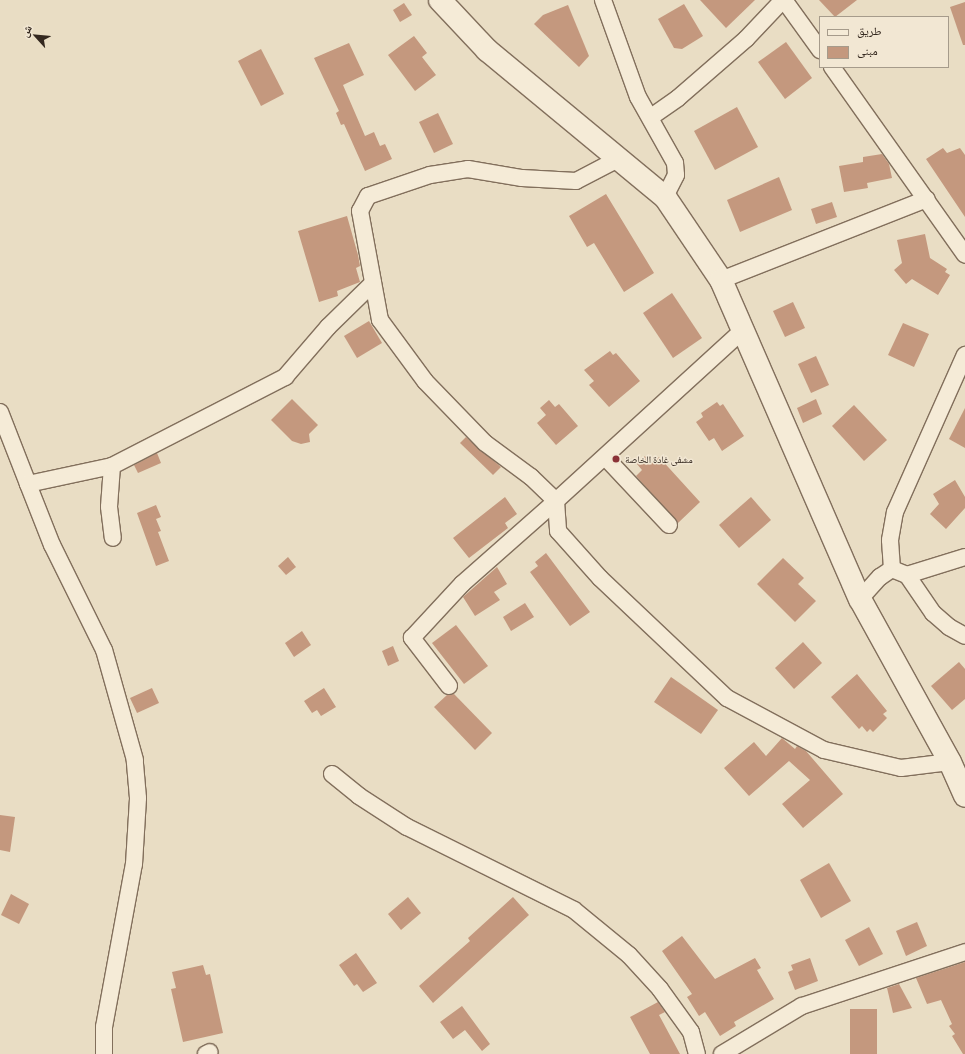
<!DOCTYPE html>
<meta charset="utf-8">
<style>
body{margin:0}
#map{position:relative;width:965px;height:1054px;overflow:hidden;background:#e9ddc4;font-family:Literata,"Noto Naskh Arabic",serif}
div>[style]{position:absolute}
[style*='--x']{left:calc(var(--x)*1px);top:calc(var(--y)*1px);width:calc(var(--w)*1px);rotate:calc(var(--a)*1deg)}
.building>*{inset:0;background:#c4987e}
.roads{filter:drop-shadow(1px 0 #826f5c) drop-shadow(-1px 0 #826f5c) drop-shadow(0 1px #826f5c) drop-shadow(0 -1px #826f5c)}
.street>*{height:16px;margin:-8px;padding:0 8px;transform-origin:8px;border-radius:8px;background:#f5ebd7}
.secondary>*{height:22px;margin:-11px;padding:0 11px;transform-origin:11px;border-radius:11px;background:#f5ebd7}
.dots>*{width:11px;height:11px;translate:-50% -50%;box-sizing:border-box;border:2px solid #f2e7d3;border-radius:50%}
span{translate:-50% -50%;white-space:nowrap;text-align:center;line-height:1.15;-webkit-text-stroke:3px #f2e7d3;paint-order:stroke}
.poi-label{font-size:10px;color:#34281f}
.left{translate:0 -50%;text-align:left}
.legend{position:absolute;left:819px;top:16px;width:130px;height:52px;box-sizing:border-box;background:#f2e7d3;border:1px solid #a69b8b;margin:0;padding:5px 7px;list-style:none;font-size:12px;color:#34281f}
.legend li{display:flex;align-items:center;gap:8px;height:20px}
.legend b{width:20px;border:1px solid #a69b8b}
.north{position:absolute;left:16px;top:16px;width:40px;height:40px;-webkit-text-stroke:3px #f2e7d3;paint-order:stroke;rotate:297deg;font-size:11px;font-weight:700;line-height:16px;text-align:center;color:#34281f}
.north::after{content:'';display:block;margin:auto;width:14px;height:18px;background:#34281f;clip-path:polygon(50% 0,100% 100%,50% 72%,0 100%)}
</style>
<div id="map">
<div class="building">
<i style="clip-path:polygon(700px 0,755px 0,726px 28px)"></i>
<i style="clip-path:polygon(819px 0,857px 0,835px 17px)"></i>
<i style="clip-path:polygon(965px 2px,965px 45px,963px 45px,950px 7px)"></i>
<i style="clip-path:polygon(404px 3px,412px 15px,400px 22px,393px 10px)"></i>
<i style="clip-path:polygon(684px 4px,703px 36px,682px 49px,674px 48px,658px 19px)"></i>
<i style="clip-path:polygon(568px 5px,589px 56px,579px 67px,534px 24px,543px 15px)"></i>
<i style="clip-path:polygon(414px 36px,427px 53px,422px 57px,436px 75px,415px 91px,388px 55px)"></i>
<i style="clip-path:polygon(786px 42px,812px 78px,785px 99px,758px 62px)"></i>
<i style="clip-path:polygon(349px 43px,364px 75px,343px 85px,365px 136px,374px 132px,380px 146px,385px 144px,392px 159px,365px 171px,344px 124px,341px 125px,336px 113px,339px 111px,314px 58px)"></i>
<i style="clip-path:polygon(261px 49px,284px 94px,261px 106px,238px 61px)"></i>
<i style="clip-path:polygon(737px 107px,758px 147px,715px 170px,694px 131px)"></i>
<i style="clip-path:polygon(438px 113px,453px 144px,434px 153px,419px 122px)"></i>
<i style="clip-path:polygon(943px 148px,947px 153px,960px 148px,965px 155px,965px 217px,926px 159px)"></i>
<i style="clip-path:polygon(882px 154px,889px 164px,892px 178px,867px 183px,868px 188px,844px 192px,839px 166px,863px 162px,863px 157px)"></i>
<i style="clip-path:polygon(779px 177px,792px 210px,740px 232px,727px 200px)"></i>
<i style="clip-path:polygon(606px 194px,654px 273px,624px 292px,594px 243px,587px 247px,569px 216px)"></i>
<i style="clip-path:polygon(832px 202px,837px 217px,816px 224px,811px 209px)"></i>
<i style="clip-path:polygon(347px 216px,358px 255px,360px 266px,356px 268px,360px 282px,337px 291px,338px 296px,319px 302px,298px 231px)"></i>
<i style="clip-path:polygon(925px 234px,930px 258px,947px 269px,945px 272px,950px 275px,938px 295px,912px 279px,906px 284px,894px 270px,902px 263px,897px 240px)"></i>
<i style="clip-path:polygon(672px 293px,702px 338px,673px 358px,643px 313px)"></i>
<i style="clip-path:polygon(793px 302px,805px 328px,785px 337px,773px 311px)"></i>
<i style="clip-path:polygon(369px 321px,382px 343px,357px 358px,344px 336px)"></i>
<i style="clip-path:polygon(903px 323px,929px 334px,914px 367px,888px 355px)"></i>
<i style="clip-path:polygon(610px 351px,613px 355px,616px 353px,640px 381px,609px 407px,589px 385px,594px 381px,584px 370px)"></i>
<i style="clip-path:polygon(816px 356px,829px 385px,811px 393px,798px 364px)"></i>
<i style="clip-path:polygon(292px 399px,318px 425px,309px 434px,310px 442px,301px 444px,292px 441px,271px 420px)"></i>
<i style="clip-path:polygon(816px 399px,822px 414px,803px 423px,797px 408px)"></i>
<i style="clip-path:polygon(549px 400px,555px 407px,559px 404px,578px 426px,556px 445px,537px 423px,546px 415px,540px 408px)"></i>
<i style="clip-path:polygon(717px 402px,720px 406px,723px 404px,744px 436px,722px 451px,714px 438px,709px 441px,696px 422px,703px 417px,701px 413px)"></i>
<i style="clip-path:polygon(854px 405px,887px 440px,864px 461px,832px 426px)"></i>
<i style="clip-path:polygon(965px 408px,965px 448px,949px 439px)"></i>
<i style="clip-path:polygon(466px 437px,501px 467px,493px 475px,460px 443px)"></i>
<i style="clip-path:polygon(157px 453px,161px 463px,138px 473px,134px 465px)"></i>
<i style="clip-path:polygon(645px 456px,652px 463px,659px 457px,700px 502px,678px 523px,636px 476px,642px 470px,637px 464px)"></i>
<i style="clip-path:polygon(955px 480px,965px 497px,965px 508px,946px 529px,930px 514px,939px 504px,933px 494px)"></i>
<i style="clip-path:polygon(505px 497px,517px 514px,505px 523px,508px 528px,469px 558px,453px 538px)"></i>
<i style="clip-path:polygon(751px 497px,771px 520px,739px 548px,719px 525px)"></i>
<i style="clip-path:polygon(156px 505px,161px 517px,156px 519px,161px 531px,158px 532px,169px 561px,156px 566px,137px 513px)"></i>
<i style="clip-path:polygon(546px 553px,590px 612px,570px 626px,530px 572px,538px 566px,535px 562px)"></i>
<i style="clip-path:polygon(288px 557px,296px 567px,286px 575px,278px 566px)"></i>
<i style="clip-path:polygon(783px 558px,804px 578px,798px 584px,816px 601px,795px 622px,757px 584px)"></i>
<i style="clip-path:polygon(497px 567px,507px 584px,494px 592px,500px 600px,475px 616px,463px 597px)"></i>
<i style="clip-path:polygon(525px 603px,534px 617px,511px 631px,503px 617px)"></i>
<i style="clip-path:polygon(456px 625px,488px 666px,464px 684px,432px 643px)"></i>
<i style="clip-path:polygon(302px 631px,311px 645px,294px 657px,285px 643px)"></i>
<i style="clip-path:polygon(803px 642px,822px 663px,794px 689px,775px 668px)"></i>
<i style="clip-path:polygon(393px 646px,399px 661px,388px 666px,382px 651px)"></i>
<i style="clip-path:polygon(959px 662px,965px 669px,965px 699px,952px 710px,931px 686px)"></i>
<i style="clip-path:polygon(857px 674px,887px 711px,883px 714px,887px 718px,873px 732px,870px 729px,867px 732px,862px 726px,859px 729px,831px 697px)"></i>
<i style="clip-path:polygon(671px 677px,718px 710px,701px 734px,654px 702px)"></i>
<i style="clip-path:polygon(152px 688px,159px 703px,137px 713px,130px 698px)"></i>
<i style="clip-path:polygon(324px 688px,336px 707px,321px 716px,317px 710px,312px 713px,304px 701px)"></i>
<i style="clip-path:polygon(454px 694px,492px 733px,475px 750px,434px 707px,447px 695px)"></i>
<i style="clip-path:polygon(782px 738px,795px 749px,797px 746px,806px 751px,843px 794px,803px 828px,782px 804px,810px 780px,789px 761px,749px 796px,724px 768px,754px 742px,766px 756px)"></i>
<i style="clip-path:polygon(0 815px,15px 817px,10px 852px,0 850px)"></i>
<i style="clip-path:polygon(829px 863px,851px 901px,821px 918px,800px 880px)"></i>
<i style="clip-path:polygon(11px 894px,29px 904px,19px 924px,1px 915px)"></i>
<i style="clip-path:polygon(408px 897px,421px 913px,401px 930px,388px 914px)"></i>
<i style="clip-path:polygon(513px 897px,529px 915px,433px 1003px,419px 986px,470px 941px,468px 938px)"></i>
<i style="clip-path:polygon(917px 922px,927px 946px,906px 956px,896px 931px)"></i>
<i style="clip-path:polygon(869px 927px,883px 954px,859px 966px,845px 940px)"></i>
<i style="clip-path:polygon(682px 936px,715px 979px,755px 958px,761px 968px,757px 970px,774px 999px,734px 1022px,736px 1026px,720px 1036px,705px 1012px,699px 1016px,687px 997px,692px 994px,662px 951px)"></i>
<i style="clip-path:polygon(356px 953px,377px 983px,363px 992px,357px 984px,354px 986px,339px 965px)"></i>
<i style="clip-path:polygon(810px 958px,818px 981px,795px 990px,788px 972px,793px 970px,791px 965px)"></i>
<i style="clip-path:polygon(965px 962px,965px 1054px,963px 1054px,952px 1036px,955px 1034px,949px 1026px,952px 1024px,941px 1000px,927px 1004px,916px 978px)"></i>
<i style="clip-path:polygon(203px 965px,206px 975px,210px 974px,223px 1033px,183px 1042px,171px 989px,176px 988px,172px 972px)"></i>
<i style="clip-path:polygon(899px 984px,912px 1008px,893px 1013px,887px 988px)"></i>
<i style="clip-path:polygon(658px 1002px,665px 1012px,659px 1015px,680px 1054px,650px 1054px,630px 1017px)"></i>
<i style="clip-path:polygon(462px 1006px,490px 1044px,482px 1051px,465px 1030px,453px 1039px,440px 1022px)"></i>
<i style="clip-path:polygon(850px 1009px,877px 1009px,877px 1054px,850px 1054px)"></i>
</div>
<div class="roads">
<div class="street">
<i style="--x:603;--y:0;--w:103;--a:70.2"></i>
<i style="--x:638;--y:97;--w:76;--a:60.7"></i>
<i style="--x:675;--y:163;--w:12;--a:85"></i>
<i style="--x:676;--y:175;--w:25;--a:117"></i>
<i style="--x:784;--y:0;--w:62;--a:54.2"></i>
<i style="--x:832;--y:67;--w:230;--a:54.7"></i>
<i style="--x:651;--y:117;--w:33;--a:-35"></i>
<i style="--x:678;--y:98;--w:90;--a:-40.9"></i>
<i style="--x:746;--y:39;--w:54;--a:-46.5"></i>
<i style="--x:721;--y:280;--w:221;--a:-21.5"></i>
<i style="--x:742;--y:331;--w:252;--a:137.6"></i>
<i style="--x:556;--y:501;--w:30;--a:86"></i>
<i style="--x:558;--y:531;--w:63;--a:48.2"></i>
<i style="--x:600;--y:578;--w:175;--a:43.4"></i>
<i style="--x:727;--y:698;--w:110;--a:28.2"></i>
<i style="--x:824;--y:750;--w:79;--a:13.2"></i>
<i style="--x:901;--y:768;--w:49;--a:-7"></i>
<i style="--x:0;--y:412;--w:77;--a:68.7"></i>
<i style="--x:606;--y:458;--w:92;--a:46.8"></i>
<i style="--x:112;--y:466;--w:41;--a:94.2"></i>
<i style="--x:109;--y:507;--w:31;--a:83"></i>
<i style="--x:892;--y:569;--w:29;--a:-94"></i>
<i style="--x:890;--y:540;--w:28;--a:-80"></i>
<i style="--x:895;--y:512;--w:172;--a:-66"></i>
<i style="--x:907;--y:575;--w:61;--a:-17.2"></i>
<i style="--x:860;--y:599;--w:30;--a:-48"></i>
<i style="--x:880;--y:577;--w:14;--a:-34"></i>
<i style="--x:892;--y:569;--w:16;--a:22"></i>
<i style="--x:907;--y:575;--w:46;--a:55.6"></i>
<i style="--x:933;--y:613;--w:21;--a:41"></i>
<i style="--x:949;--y:627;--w:18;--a:29"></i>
<i style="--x:449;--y:686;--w:61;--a:-127.6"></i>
<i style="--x:412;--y:638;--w:74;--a:-47.2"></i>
<i style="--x:462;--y:584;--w:125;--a:-41.4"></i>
<i style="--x:556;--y:501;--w:35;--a:-136"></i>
<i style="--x:531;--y:477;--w:57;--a:-143.5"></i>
<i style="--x:485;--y:443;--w:86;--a:-134.1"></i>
<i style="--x:425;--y:381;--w:76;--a:-126.4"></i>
<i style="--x:380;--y:320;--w:111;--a:-100.4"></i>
<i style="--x:360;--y:211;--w:17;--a:-62"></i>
<i style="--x:368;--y:196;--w:65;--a:-18.7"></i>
<i style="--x:430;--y:175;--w:38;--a:-9"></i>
<i style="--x:468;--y:169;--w:55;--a:9.5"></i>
<i style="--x:522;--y:178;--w:54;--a:3.2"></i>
<i style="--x:576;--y:181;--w:50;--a:-27.6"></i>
<i style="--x:332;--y:774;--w:35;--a:39"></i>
<i style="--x:359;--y:796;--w:57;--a:32.9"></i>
<i style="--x:407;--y:827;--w:186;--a:26.4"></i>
<i style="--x:574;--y:910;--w:71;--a:39.3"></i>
<i style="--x:629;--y:955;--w:46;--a:47.6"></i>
<i style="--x:660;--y:989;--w:53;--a:54.2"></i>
<i style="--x:691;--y:1032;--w:23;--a:75"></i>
<i style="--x:104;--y:1054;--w:27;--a:-90"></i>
<i style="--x:104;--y:1027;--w:166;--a:-79.6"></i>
<i style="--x:134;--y:864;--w:66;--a:-86.5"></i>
<i style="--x:138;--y:798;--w:38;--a:-95"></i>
<i style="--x:135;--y:760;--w:114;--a:-105.7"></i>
<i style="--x:104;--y:650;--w:117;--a:-116.3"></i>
<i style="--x:52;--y:545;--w:66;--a:-111.5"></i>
<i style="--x:28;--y:484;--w:86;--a:-12.1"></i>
<i style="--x:112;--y:466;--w:195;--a:-27.2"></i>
<i style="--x:285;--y:377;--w:66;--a:-49.3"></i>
<i style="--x:328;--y:327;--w:63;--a:-44.4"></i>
<i style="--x:206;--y:1054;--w:4;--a:-27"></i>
<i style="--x:722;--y:1054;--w:93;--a:-31"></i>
<i style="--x:802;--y:1006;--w:172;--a:-18.3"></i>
</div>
<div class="secondary">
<i style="--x:440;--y:0;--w:69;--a:46.8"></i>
<i style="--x:487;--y:50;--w:231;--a:39.6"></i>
<i style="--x:665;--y:197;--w:100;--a:56"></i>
<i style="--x:721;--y:280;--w:348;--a:66.5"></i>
<i style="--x:860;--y:599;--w:186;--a:61.1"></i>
<i style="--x:950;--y:762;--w:37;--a:66"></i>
</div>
</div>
<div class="dots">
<i style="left:616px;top:459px;background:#8b3237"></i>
</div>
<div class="poi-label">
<span class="left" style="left:625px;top:459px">مشفى غادة الخاصة</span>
</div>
<ul class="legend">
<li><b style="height:5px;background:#f5ebd7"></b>طريق</li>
<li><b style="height:11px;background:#c4987e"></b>مبنى</li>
</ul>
<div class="north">ش</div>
</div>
